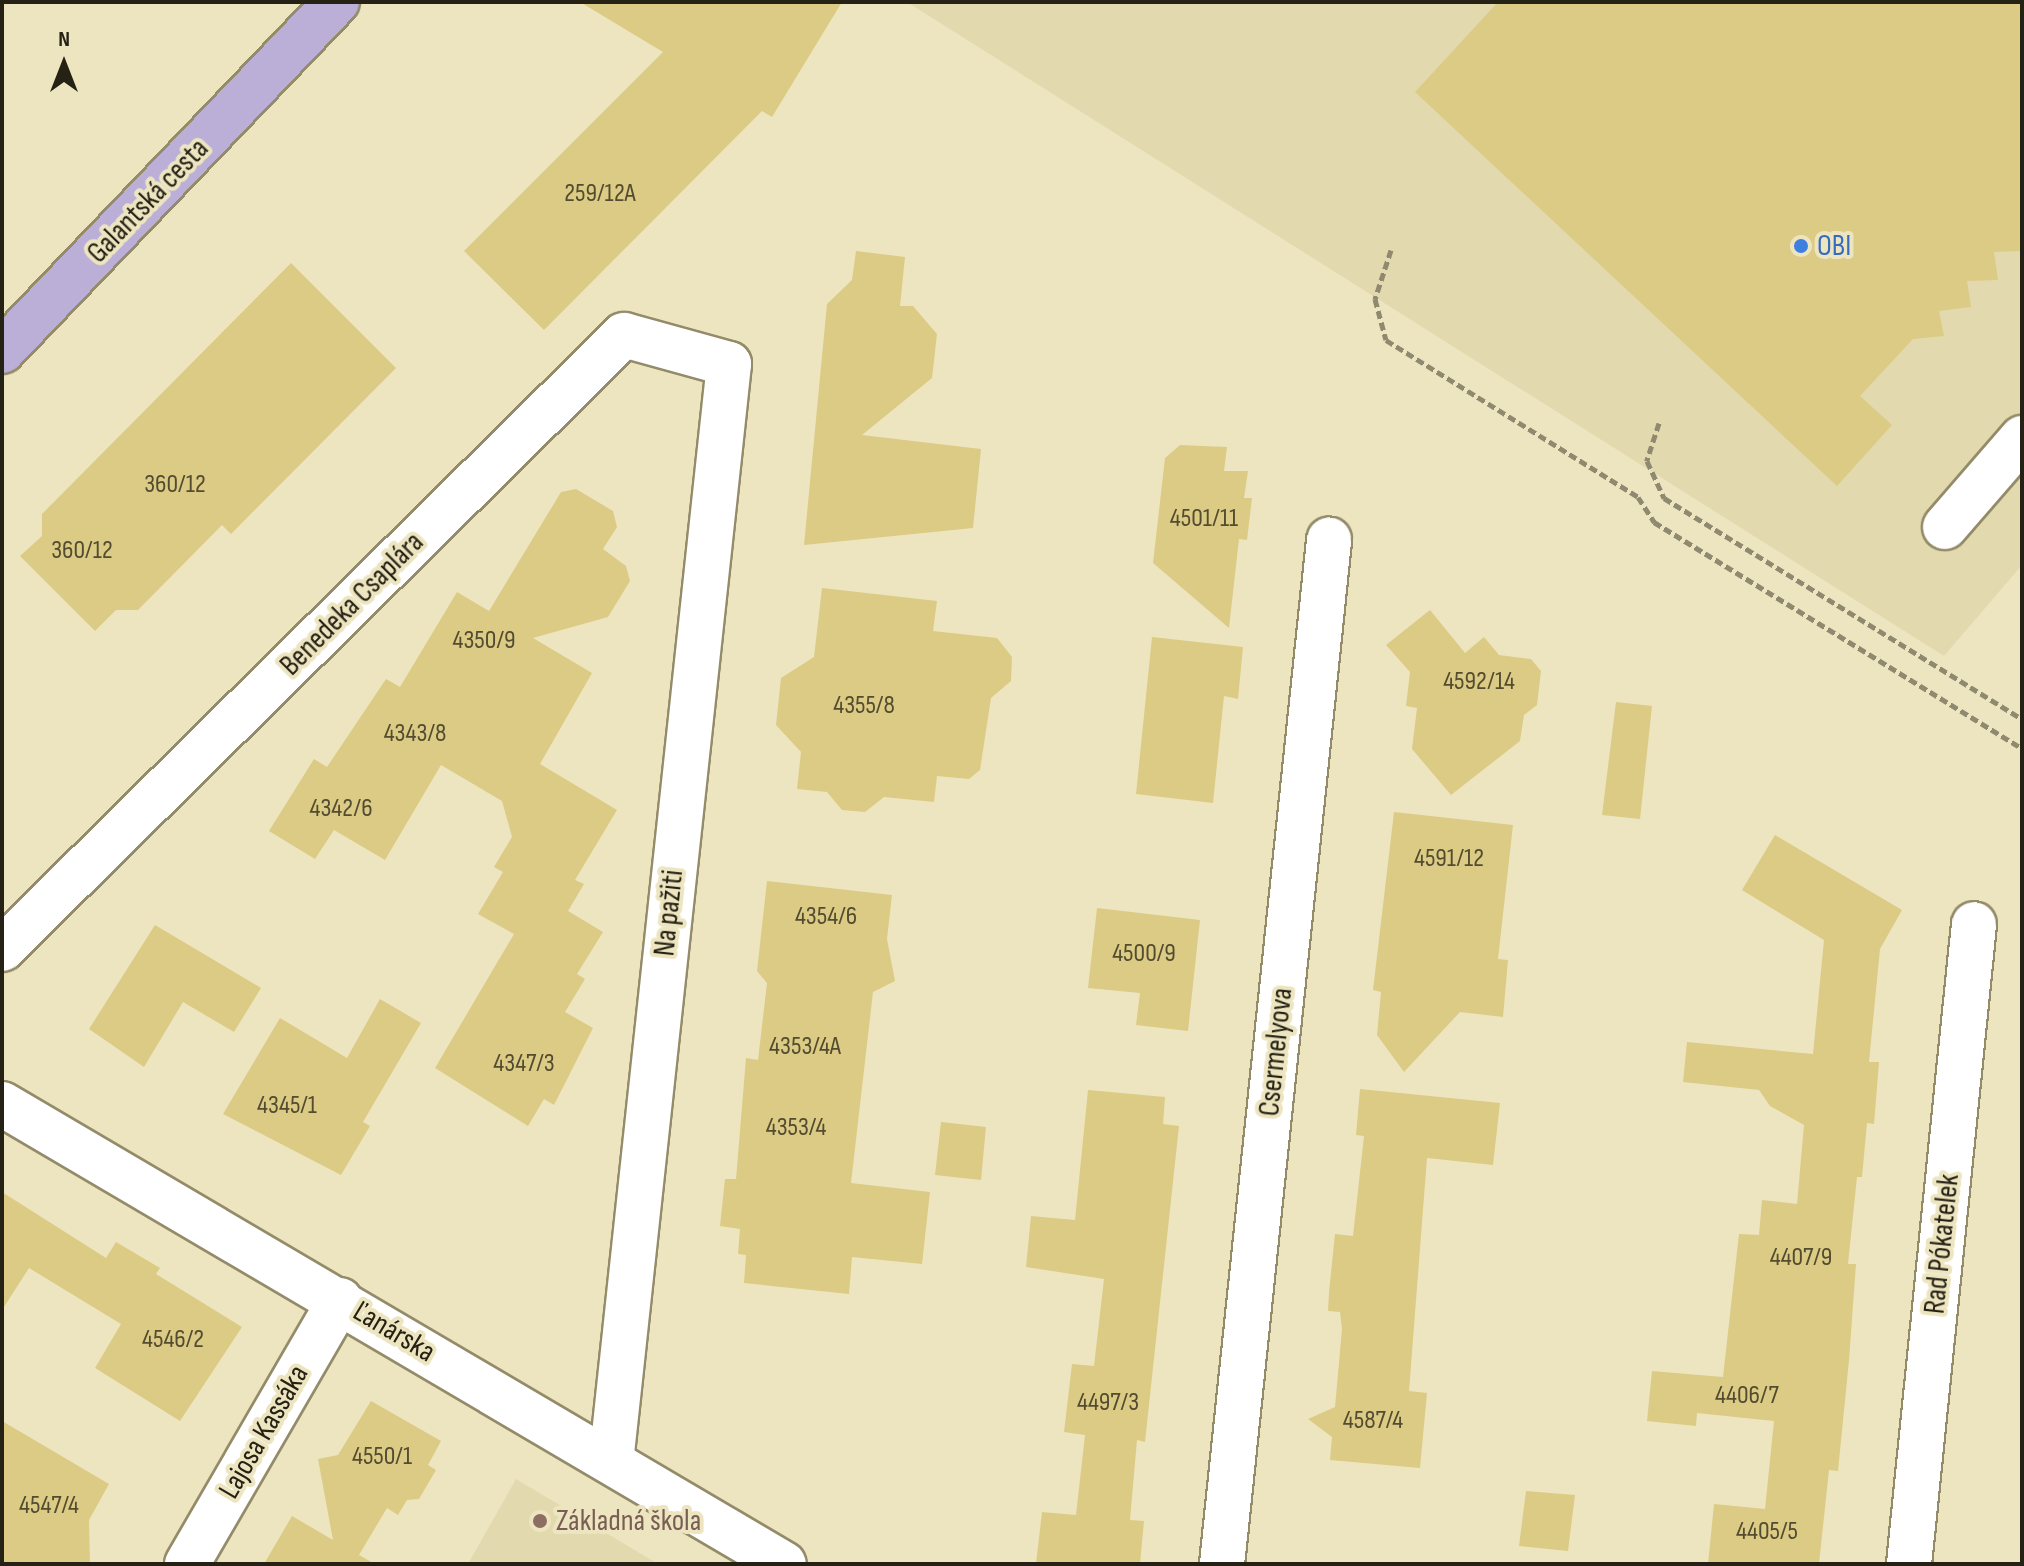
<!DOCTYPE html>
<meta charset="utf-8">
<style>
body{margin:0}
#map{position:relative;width:2024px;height:1566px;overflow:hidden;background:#ede5c0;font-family:"Sofia Sans Condensed",sans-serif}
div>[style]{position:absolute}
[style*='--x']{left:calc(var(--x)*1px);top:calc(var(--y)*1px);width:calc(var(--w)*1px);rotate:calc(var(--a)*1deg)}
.built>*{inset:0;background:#e3d9ae}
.building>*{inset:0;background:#dccb84}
.path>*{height:5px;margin-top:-2.5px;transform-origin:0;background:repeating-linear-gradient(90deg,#8f896f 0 8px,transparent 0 12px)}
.roads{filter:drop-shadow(2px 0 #938b69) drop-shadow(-2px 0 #938b69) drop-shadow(0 2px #938b69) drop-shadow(0 -2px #938b69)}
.minor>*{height:44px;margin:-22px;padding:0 22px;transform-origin:22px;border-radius:22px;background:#fff}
.major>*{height:44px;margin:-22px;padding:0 22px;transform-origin:22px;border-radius:22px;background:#bbafd7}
.dots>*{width:22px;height:22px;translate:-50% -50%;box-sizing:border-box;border:4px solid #ede5c0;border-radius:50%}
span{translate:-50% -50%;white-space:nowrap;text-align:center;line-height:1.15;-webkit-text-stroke:8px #ede5c0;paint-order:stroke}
.number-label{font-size:26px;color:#534c30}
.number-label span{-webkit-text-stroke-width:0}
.street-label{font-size:30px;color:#252114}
.shop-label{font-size:30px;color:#366cbe}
.left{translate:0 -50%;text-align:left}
.education-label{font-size:30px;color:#785e54}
.frame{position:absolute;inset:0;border:4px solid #252114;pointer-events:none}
.north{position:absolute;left:24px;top:24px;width:80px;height:80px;-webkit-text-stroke:6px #ede5c0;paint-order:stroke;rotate:0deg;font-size:22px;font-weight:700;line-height:32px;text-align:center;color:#252114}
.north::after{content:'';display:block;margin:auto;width:28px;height:36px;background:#252114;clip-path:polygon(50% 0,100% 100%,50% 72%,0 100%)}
</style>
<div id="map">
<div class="built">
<i style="clip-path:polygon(907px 2px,2022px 2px,2022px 565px,1944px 656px)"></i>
<i style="clip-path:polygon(516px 1479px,658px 1564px,468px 1564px)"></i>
</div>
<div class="building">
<i style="clip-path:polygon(580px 2px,842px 2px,772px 117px,762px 111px,544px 330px,464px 251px,663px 52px)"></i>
<i style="clip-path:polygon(1498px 2px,2022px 2px,2022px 251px,1994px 252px,1998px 280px,1967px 281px,1971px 307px,1939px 311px,1944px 336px,1913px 339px,1860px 396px,1892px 425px,1837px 486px,1415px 92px)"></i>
<i style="clip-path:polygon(856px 251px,905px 257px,900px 306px,913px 306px,937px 334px,932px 378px,862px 435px,981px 449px,973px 528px,804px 545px,827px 304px,852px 280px)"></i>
<i style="clip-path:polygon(291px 263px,396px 368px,231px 534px,222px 525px,138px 610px,116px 610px,95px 631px,20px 556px,42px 536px,42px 514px)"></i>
<i style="clip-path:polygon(1180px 445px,1227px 447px,1224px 471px,1248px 471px,1244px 498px,1252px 498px,1247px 540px,1239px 539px,1229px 628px,1153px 563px,1165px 458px)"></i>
<i style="clip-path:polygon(576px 489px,613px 511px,617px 527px,603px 549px,626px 566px,630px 581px,608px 617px,533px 638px,592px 673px,540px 764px,617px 810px,575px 880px,584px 884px,568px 911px,603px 932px,577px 974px,585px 979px,565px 1012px,593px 1028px,554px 1105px,544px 1099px,528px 1126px,435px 1068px,514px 934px,478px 914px,503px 872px,494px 867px,512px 837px,502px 801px,441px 765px,385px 860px,334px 830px,315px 859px,269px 831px,314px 759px,327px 767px,386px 679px,400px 687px,457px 592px,489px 611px,561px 492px)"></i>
<i style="clip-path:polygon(822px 588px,937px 601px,933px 631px,997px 638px,1012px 657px,1011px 681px,991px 698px,980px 770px,969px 779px,937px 776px,934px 802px,884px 797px,865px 812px,842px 810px,827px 792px,797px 789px,801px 752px,776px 725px,781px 678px,814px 657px)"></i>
<i style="clip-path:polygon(1430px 610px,1465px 653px,1484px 637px,1499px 655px,1531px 659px,1541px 671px,1537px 705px,1524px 715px,1520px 741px,1451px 795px,1412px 749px,1417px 708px,1406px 706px,1410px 672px,1386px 645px)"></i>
<i style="clip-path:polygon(1152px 637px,1243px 647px,1238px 699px,1224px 696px,1213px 803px,1136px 794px)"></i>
<i style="clip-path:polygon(1616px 702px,1652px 706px,1640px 819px,1602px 815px)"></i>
<i style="clip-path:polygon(1394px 812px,1513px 825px,1498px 959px,1508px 960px,1503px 1017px,1460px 1012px,1404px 1072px,1377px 1035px,1381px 992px,1373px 990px)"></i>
<i style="clip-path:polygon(1775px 835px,1902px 910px,1880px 949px,1869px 1062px,1879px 1062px,1874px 1124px,1867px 1123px,1862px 1177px,1857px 1177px,1848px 1264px,1856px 1264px,1849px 1360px,1838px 1471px,1829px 1470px,1819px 1564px,1708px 1564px,1714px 1504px,1765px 1509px,1774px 1421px,1697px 1413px,1696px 1426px,1647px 1421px,1652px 1371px,1723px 1377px,1739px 1234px,1759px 1235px,1762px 1200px,1797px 1204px,1804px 1125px,1770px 1106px,1759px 1090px,1683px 1082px,1687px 1042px,1813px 1054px,1824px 940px,1742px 890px)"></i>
<i style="clip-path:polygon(767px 881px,892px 895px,887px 939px,895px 981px,873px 992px,851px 1183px,930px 1192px,922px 1264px,852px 1257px,849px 1294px,744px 1283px,746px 1255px,738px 1254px,740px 1229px,720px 1226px,725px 1179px,736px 1179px,746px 1058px,758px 1060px,767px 983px,757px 971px)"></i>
<i style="clip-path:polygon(1097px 908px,1200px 920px,1188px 1031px,1136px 1025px,1140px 993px,1088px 988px)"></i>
<i style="clip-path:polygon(155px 925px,261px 988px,234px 1032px,183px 1002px,144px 1067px,89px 1029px)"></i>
<i style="clip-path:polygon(380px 999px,421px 1023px,363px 1122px,370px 1126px,341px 1175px,223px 1114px,280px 1018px,347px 1058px)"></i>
<i style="clip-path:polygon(1360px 1089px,1500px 1103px,1493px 1165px,1427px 1158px,1409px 1391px,1427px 1393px,1420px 1468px,1330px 1460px,1332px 1437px,1308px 1419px,1335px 1407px,1342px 1329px,1340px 1312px,1328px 1311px,1329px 1292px,1335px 1234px,1353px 1236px,1364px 1136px,1356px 1135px)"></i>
<i style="clip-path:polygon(1088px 1090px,1165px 1097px,1163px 1124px,1179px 1126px,1145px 1442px,1137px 1440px,1130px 1520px,1144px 1521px,1140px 1564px,1036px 1564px,1042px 1512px,1076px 1515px,1085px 1435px,1064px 1432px,1072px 1364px,1094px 1366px,1104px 1279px,1026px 1267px,1031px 1216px,1075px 1220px)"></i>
<i style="clip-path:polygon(941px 1122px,986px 1127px,981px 1180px,935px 1175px)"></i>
<i style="clip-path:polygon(2px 1192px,106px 1258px,116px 1242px,160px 1268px,156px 1274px,242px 1327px,180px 1421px,95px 1368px,121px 1324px,29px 1268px,2px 1310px)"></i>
<i style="clip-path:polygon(371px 1401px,441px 1441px,428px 1465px,436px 1470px,419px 1499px,407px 1500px,398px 1515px,387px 1508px,359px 1555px,375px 1564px,264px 1564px,292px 1516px,333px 1540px,318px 1459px,338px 1455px)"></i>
<i style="clip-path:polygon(2px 1421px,109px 1484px,89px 1520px,90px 1564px,2px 1564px)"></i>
<i style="clip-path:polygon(1526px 1491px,1575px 1495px,1568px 1551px,1519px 1546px)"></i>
</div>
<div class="path">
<i style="--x:1391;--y:250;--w:52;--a:108.1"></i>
<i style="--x:1375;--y:299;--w:42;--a:75"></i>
<i style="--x:1386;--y:340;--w:297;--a:31.9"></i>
<i style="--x:1638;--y:497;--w:30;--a:57"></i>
<i style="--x:1654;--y:522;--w:432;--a:31.6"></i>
<i style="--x:1659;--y:423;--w:40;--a:108"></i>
<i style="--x:1647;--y:461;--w:41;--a:65.3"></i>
<i style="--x:1664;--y:498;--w:421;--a:31.7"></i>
</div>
<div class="roads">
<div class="minor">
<i style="--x:1945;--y:527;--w:118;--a:-49.1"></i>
<i style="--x:2;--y:949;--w:874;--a:-44.63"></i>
<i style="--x:624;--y:335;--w:109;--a:15.4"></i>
<i style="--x:729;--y:364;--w:1104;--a:96.13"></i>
<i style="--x:2;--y:1104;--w:907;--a:30.47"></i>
<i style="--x:187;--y:1564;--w:305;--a:-59.9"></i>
<i style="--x:1222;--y:1564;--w:1030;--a:-84.03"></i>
<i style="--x:1909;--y:1564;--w:643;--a:-84.2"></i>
</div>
<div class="major">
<i style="--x:2;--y:351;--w:484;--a:-46.2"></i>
</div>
</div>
<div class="dots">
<i style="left:1801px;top:246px;background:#3f7fe0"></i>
<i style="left:540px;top:1521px;background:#8d6e63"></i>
</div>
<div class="number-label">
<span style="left:600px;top:194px">259/12A</span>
<span style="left:175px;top:485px">360/12</span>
<span style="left:1204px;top:519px">4501/11</span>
<span style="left:82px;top:551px">360/12</span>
<span style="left:484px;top:641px">4350/9</span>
<span style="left:1479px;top:682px">4592/14</span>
<span style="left:864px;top:706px">4355/8</span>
<span style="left:415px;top:734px">4343/8</span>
<span style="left:341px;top:809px">4342/6</span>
<span style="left:1449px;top:859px">4591/12</span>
<span style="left:826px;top:917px">4354/6</span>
<span style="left:1144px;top:954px">4500/9</span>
<span style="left:805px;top:1047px">4353/4A</span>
<span style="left:524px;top:1064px">4347/3</span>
<span style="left:287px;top:1106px">4345/1</span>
<span style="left:796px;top:1128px">4353/4</span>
<span style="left:1801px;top:1258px">4407/9</span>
<span style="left:173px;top:1340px">4546/2</span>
<span style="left:1747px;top:1396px">4406/7</span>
<span style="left:1108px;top:1403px">4497/3</span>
<span style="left:1373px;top:1421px">4587/4</span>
<span style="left:382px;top:1457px">4550/1</span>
<span style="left:49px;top:1506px">4547/4</span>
<span style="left:1767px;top:1532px">4405/5</span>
</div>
<div class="street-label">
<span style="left:148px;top:201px;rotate:-46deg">Galantská cesta</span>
<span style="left:352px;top:604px;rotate:-45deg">Benedeka Csaplára</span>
<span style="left:669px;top:913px;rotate:-84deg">Na pažiti</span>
<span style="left:1276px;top:1052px;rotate:-84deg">Csermelyova</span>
<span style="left:1942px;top:1244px;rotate:-84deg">Rad Pókatelek</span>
<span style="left:394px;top:1332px;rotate:31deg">Ľanárska</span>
<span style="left:264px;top:1432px;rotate:-60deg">Lajosa Kassáka</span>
</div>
<div class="shop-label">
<span class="left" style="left:1817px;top:246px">OBI</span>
</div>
<div class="education-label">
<span class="left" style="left:556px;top:1521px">Základná škola</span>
</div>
<div class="frame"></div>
<div class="north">N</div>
</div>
